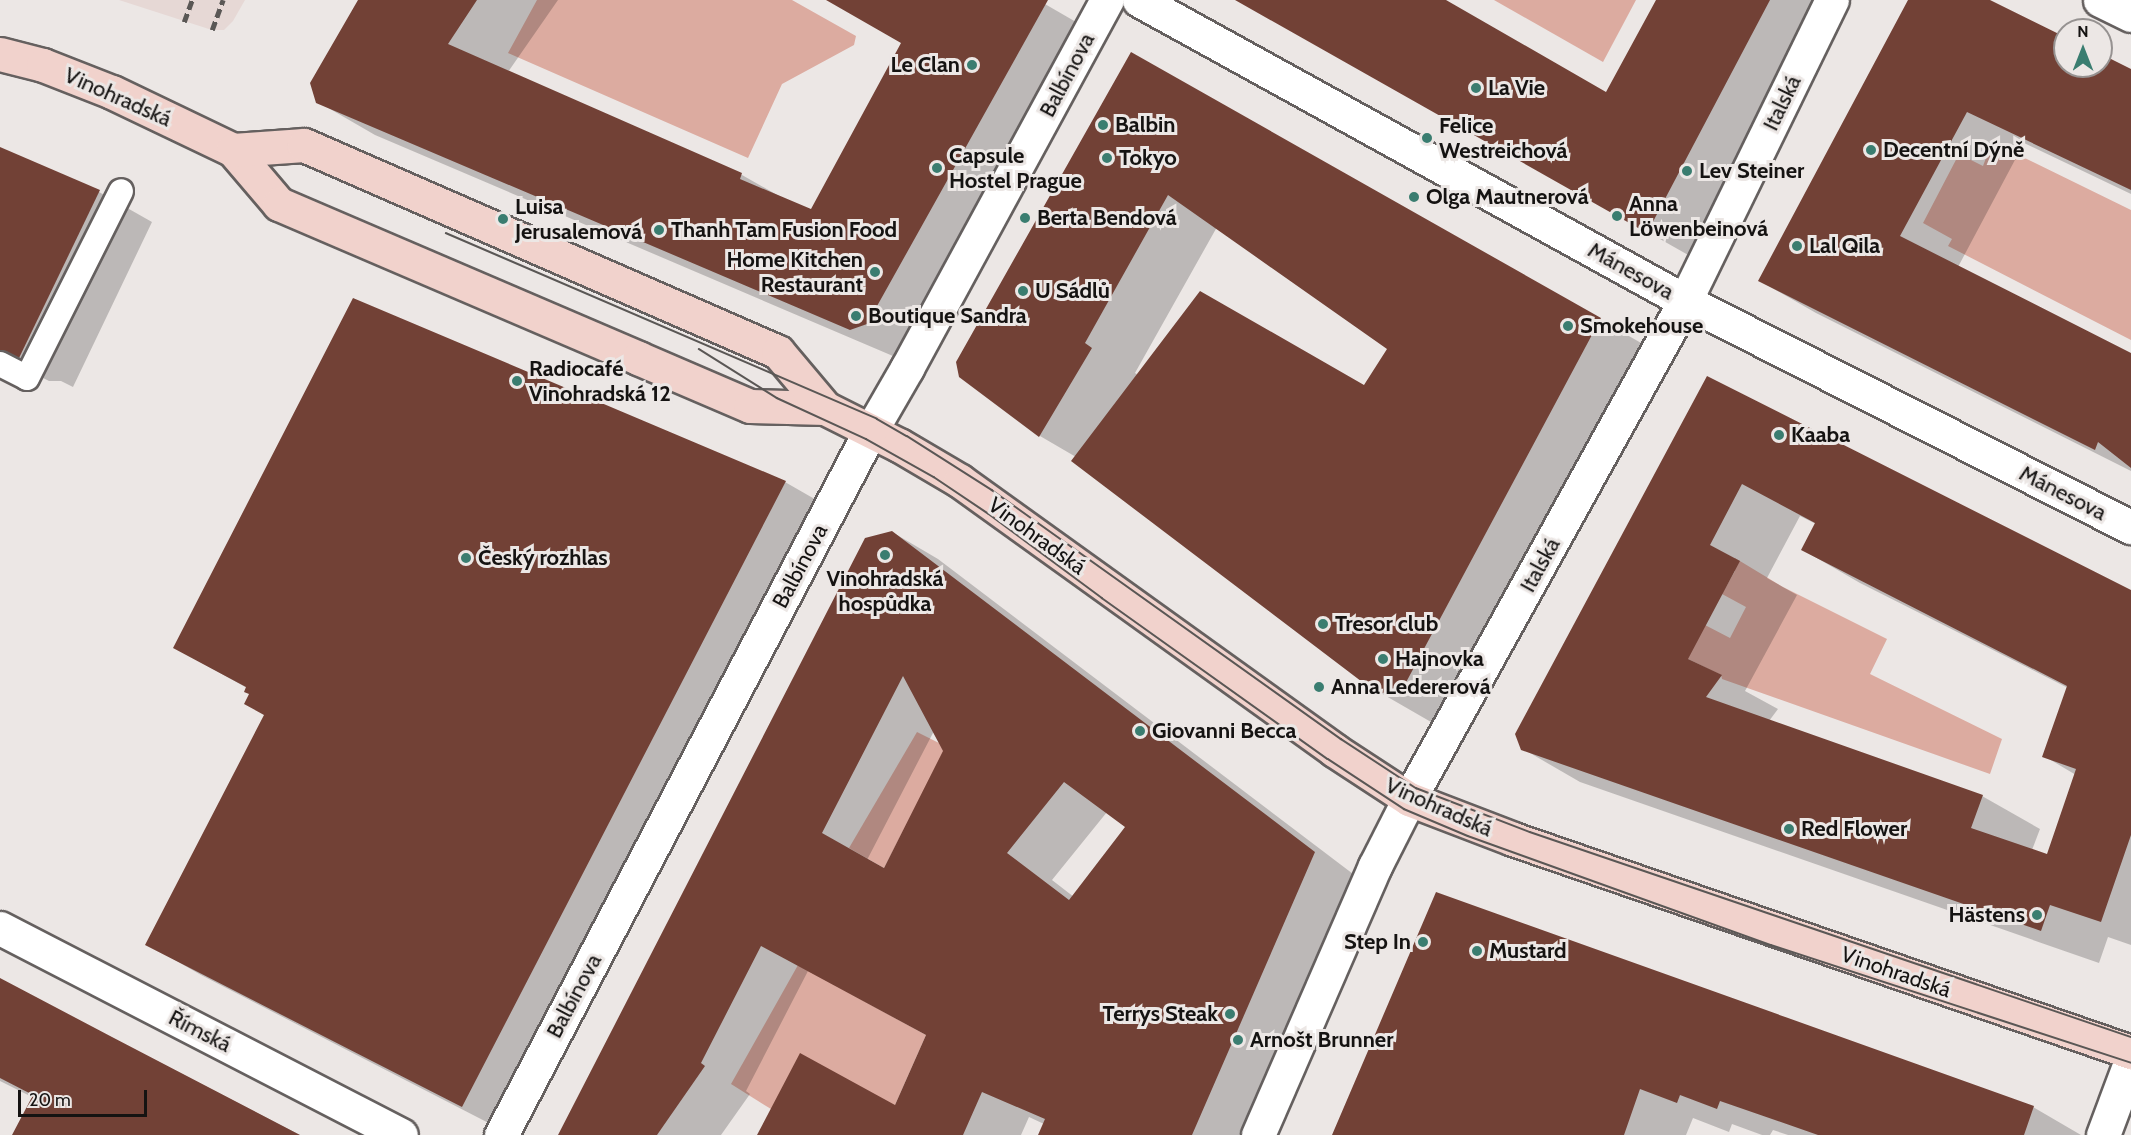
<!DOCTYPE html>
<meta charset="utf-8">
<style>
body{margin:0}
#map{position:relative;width:2131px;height:1135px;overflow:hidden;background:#ece7e5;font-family:Cabin,sans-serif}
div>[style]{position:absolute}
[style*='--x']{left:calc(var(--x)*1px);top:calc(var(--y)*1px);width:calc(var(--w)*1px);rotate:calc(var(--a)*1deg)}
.built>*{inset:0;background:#e6d8d5}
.green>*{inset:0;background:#dcaba0}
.shadow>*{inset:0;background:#0003}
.building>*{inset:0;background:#724136}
.roads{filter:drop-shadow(2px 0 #65605f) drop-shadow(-2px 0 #65605f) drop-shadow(0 2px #65605f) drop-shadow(0 -2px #65605f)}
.service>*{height:24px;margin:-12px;padding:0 12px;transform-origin:12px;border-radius:12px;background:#fff}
.minor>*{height:33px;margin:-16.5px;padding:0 16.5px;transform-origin:16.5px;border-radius:16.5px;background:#fff}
.tertiary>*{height:33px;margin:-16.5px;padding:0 16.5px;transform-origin:16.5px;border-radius:16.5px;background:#fff}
.secondary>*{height:33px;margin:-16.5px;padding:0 16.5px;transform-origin:16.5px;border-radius:16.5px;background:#f1d2cc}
.tram>*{height:1.5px;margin:-0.75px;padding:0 0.75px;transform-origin:0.75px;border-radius:0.75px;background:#5a5755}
.rail>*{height:4.5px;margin-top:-2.25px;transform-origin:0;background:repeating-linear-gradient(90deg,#5a5755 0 9px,transparent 0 13.5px)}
.dots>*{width:16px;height:16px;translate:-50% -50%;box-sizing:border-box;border:3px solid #ece7e5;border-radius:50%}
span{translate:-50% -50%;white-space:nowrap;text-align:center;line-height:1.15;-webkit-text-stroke:6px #ece7e5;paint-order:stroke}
.poi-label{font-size:22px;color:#151312;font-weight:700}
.right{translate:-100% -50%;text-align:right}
.left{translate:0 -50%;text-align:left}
.street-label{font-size:22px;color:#151312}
.north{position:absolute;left:2053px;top:18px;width:60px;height:60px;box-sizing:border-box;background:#ece7e5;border:2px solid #969291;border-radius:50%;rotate:0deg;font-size:16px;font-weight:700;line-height:24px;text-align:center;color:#151312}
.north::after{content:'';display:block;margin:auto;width:21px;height:27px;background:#3a7d70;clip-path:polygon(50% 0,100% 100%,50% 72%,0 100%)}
.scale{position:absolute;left:18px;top:1090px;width:129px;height:27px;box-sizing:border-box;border:3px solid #151312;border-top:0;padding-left:8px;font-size:18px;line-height:21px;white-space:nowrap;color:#151312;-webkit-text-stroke:4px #ece7e5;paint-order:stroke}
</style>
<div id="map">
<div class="built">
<i style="clip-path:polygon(119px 0,245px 0,233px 21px,224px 30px,212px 30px)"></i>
</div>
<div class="green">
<i style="clip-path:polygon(537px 0,792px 0,856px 36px,854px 45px,782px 84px,748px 158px,508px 53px)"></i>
<i style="clip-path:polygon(1494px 0,1636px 0,1603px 62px)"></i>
<i style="clip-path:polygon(1992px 142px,2131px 210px,2131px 340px,1948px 246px,1952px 239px,1923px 223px,1959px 154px,1983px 166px)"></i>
<i style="clip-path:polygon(1735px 558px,1783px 587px,1887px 639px,1870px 674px,2002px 739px,1990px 774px,1722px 679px,1721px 675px,1682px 656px,1705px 625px,1730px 638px,1746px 607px,1722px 594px,1735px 571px,1729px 568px)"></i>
<i style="clip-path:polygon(917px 732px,939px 743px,944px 752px,884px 868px,849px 848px)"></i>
<i style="clip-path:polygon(798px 965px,926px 1035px,895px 1105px,771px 1109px,731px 1084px)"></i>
</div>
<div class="shadow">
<i style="clip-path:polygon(359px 0,558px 0,508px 72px,742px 175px,786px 200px,812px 211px,903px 43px,828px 0,1038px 0,1102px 37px,907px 362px,375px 135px,318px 102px)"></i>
<i style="clip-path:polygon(1238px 0,1440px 0,1606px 94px,1657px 0,1836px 0,1697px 260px)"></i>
<i style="clip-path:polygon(1910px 0,1986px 0,2065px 39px,2065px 66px,2101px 66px,2101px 56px,2131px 71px,2131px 194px,2024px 143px,1958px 267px,2131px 354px,2131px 471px,1816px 313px,1760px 281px)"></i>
<i style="clip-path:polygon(evenodd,1132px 54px,1650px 348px,1454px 717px,1431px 722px,1379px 692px,1076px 457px,1040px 436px,961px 376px,1132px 54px,1217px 227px,1389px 349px,1364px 387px,1138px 375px,1135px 373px,1217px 227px)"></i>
<i style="clip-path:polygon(0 148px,99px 192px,152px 222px,73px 387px,61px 381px,49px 381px,0 356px)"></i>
<i style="clip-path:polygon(evenodd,1708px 378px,2131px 591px,2131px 945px,2108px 937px,2099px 963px,1580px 782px,1523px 749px,1708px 378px,1800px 516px,1816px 524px,1803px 550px,1860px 583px,2068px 688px,2044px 756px,2076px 775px,2048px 856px,2032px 850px,2040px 829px,1982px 796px,1769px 721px,1778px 709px,1745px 691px,1797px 595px,1767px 578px,1800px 516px)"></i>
<i style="clip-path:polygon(785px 482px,839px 513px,512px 1135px,201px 975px,147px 944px,266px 715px,247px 688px,175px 648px)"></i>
<i style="clip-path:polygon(evenodd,892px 532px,938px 559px,1361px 880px,1249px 1135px,1040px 1135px,1044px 1124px,1029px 1117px,1021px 1135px,759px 1135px,895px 1108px,928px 1035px,808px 971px,746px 1091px,750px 1094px,721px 1135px,560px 1135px,892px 532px,934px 731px,945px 751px,885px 870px,867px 860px,934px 731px,892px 532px,1107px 812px,1127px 827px,1074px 897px,1052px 880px,1107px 812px)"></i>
<i style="clip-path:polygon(1437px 894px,2033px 1107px,2081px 1135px,1788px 1135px,1773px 1130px,1770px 1135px,1762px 1135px,1732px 1124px,1729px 1132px,1693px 1118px,1686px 1135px,1333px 1135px)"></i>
<i style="clip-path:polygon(0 980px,300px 1135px,14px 1135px,34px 1098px,0 1081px)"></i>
</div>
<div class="building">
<i style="clip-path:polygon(358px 0,477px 0,448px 44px,742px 173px,740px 179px,811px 209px,901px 43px,826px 0,1048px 0,867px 324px,850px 330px,316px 103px,310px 83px)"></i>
<i style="clip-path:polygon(1235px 0,1446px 0,1606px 92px,1656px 0,1770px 0,1647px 233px)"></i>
<i style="clip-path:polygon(1908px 0,1990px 0,2065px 37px,2065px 66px,2101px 66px,2101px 54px,2131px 69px,2131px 190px,1967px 112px,1900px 236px,2131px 353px,2131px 468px,2098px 442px,2095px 450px,1758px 281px)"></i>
<i style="clip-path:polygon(1131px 52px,1601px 318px,1403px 688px,1378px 694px,1071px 461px,1200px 291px,1364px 385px,1387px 349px,1168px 195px,1085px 343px,1092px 348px,1039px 437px,959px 377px,956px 362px)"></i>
<i style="clip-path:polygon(0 147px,100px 190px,19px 358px,0 350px)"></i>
<i style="clip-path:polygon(353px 298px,786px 481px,462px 1107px,145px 945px,264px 715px,244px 704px,249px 694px,244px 692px,246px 687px,173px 648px)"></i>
<i style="clip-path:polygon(evenodd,1707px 376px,2131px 590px,2131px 835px,2101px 922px,2050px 905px,2041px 931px,1521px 750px,1515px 734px,1707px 376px,1742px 484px,1815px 523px,1801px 550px,2067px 686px,2042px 757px,2076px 769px,2047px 854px,1971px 828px,1983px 795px,1706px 697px,1722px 675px,1688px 659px,1740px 561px,1710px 545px,1742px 484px)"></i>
<i style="clip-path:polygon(evenodd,892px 531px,1315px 852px,1192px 1135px,1038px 1135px,1045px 1119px,982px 1092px,963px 1135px,757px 1135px,800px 1053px,895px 1105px,926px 1035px,761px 946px,701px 1063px,705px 1066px,657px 1135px,558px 1135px,865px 538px,892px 531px,903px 676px,943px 751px,884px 868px,822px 833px,903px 676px,892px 531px,1064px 782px,1125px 827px,1069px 900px,1007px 853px,1064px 782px)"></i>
<i style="clip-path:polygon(1436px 892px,2034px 1106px,2024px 1135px,1818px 1135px,1720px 1101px,1717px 1109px,1680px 1095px,1677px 1103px,1640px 1089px,1624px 1135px,1332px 1135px)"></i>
<i style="clip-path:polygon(0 978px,112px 1037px,300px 1135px,12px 1135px,33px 1095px,0 1078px)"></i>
</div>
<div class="roads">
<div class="service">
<i style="--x:0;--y:364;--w:30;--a:27"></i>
<i style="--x:27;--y:378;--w:209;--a:-63.3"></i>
</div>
<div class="minor">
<i style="--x:1139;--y:0;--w:623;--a:28.87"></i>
<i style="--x:1685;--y:301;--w:500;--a:26.9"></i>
<i style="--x:2100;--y:0;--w:34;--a:26"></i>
<i style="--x:0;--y:928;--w:451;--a:27.3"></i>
<i style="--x:501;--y:1135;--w:786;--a:-62.33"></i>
<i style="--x:866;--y:439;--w:82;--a:-60"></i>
<i style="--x:907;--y:368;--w:419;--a:-61.5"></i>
<i style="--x:2103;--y:1135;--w:80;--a:-69.5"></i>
</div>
<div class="tertiary">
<i style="--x:1258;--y:1135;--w:293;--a:-66.5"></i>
<i style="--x:1375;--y:866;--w:75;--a:-63.1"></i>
<i style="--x:1409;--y:799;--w:569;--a:-61"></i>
<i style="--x:1685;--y:301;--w:335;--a:-64"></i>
</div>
<div class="secondary">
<i style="--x:0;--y:54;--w:44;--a:14.3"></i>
<i style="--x:43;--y:65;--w:74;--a:21.4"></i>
<i style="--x:112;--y:92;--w:134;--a:25.6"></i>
<i style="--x:233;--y:150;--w:71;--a:49.6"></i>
<i style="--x:279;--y:204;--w:391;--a:23.2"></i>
<i style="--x:638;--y:358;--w:122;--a:23.2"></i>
<i style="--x:750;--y:406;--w:75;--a:1.5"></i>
<i style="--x:233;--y:150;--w:71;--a:-4"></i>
<i style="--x:304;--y:145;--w:517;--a:23.59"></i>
<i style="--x:778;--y:352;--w:73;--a:50"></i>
<i style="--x:825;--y:408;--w:83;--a:26.6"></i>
<i style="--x:899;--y:445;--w:71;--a:30.5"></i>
<i style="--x:960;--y:481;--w:461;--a:35.7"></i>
<i style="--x:1334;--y:750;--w:90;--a:33.2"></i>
<i style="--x:1409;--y:799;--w:111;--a:21"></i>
<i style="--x:1513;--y:839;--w:654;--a:19.02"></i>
</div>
</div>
<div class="tram">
<i style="--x:446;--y:233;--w:469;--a:23.3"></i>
<i style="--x:877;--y:419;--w:34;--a:30"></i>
<i style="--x:907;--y:436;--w:101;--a:32.4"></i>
<i style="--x:992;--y:490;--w:429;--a:35.5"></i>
<i style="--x:1341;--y:739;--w:90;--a:33.2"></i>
<i style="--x:1416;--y:788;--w:122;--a:21.1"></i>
<i style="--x:1530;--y:832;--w:635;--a:18.83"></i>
<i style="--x:699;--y:349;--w:92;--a:32.1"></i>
<i style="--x:777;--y:398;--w:98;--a:24.7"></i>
<i style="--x:866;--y:439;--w:78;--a:29.2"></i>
<i style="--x:934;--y:477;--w:66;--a:33.9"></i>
<i style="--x:989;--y:514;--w:141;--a:36.6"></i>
<i style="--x:1102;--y:598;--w:277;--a:35.5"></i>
<i style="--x:1328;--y:759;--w:91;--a:33.3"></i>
<i style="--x:1404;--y:809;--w:69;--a:22.9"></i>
<i style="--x:1468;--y:836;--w:322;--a:19.8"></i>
<i style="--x:1771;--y:945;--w:379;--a:18.1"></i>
</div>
<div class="rail">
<i style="--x:184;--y:22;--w:23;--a:-70"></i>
<i style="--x:212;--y:30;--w:32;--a:-70"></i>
</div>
<div class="dots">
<i style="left:972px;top:65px;background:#3a7d70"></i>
<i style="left:1476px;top:88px;background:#3a7d70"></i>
<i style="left:1103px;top:125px;background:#3a7d70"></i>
<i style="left:1427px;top:138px;background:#3a7d70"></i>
<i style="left:1871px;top:150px;background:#3a7d70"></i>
<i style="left:1107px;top:158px;background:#3a7d70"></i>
<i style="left:937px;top:168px;background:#3a7d70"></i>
<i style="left:1687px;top:171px;background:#3a7d70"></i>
<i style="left:1414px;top:197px;background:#3a7d70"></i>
<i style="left:1617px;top:216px;background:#3a7d70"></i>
<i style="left:1025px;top:218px;background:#3a7d70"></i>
<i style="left:503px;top:219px;background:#3a7d70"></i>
<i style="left:659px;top:230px;background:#3a7d70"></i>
<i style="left:1797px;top:246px;background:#3a7d70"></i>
<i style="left:875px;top:272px;background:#3a7d70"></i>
<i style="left:1023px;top:291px;background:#3a7d70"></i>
<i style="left:856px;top:316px;background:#3a7d70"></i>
<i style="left:1568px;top:326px;background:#3a7d70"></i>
<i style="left:517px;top:381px;background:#3a7d70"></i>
<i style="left:1779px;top:435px;background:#3a7d70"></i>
<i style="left:885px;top:555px;background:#3a7d70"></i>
<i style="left:466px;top:558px;background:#3a7d70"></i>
<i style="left:1323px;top:624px;background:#3a7d70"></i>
<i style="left:1383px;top:659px;background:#3a7d70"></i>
<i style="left:1319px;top:687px;background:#3a7d70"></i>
<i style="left:1140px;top:731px;background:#3a7d70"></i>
<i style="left:1789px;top:829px;background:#3a7d70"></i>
<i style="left:2037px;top:915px;background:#3a7d70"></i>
<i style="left:1423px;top:942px;background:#3a7d70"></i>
<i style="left:1477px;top:951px;background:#3a7d70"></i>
<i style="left:1230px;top:1014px;background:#3a7d70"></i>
<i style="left:1238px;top:1040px;background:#3a7d70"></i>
</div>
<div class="poi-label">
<span class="right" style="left:960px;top:65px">Le Clan</span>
<span class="left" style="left:1488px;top:88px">La Vie</span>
<span class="left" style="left:1115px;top:125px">Balbin</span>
<span class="left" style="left:1439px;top:138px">Felice<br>Westreichová</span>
<span class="left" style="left:1883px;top:150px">Decentní Dýně</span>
<span class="left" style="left:949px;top:168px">Capsule<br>Hostel Prague</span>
<span class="left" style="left:1119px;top:158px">Tokyo</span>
<span class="left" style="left:1699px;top:171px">Lev Steiner</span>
<span class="left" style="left:1426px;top:197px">Olga Mautnerová</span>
<span class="left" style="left:1629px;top:216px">Anna<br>Lӧwenbeinová</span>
<span class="left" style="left:515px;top:219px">Luisa<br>Jerusalemová</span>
<span class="left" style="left:1037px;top:218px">Berta Bendová</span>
<span class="left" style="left:671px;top:230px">Thanh Tam Fusion Food</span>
<span class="left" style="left:1809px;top:246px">Lal Qila</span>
<span class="right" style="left:863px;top:272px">Home Kitchen<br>Restaurant</span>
<span class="left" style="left:1035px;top:291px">U Sádlů</span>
<span class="left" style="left:868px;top:316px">Boutique Sandra</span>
<span class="left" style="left:1580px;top:326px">Smokehouse</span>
<span class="left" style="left:529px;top:381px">Radiocafé<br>Vinohradská 12</span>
<span class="left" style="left:1791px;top:435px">Kaaba</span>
<span class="left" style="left:478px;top:558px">Český rozhlas</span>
<span style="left:885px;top:591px">Vinohradská<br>hospůdka</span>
<span class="left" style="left:1335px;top:624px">Tresor club</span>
<span class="left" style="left:1395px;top:659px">Hajnovka</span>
<span class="left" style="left:1331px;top:687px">Anna Ledererová</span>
<span class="left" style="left:1152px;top:731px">Giovanni Becca</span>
<span class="left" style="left:1801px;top:829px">Red Flower</span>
<span class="right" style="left:2025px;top:915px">Hästens</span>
<span class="right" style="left:1411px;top:942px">Step In</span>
<span class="left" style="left:1489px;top:951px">Mustard</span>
<span class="right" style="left:1218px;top:1014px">Terrys Steak</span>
<span class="left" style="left:1250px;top:1040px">Arnošt Brunner</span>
</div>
<div class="street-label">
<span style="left:1067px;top:75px;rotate:-62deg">Balbínova</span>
<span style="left:118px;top:97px;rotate:24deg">Vinohradská</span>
<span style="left:1782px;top:103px;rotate:-64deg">Italská</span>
<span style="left:1631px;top:271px;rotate:29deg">Mánesova</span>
<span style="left:2063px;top:493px;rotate:27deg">Mánesova</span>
<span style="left:1037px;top:536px;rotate:36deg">Vinohradská</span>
<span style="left:1540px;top:565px;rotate:-61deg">Italská</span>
<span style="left:800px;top:566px;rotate:-62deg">Balbínova</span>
<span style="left:1439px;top:807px;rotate:24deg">Vinohradská</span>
<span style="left:1896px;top:972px;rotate:19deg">Vinohradská</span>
<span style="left:574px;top:996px;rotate:-62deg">Balbínova</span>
<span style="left:200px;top:1031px;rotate:27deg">Římská</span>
</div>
<div class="north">N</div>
<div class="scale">20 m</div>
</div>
